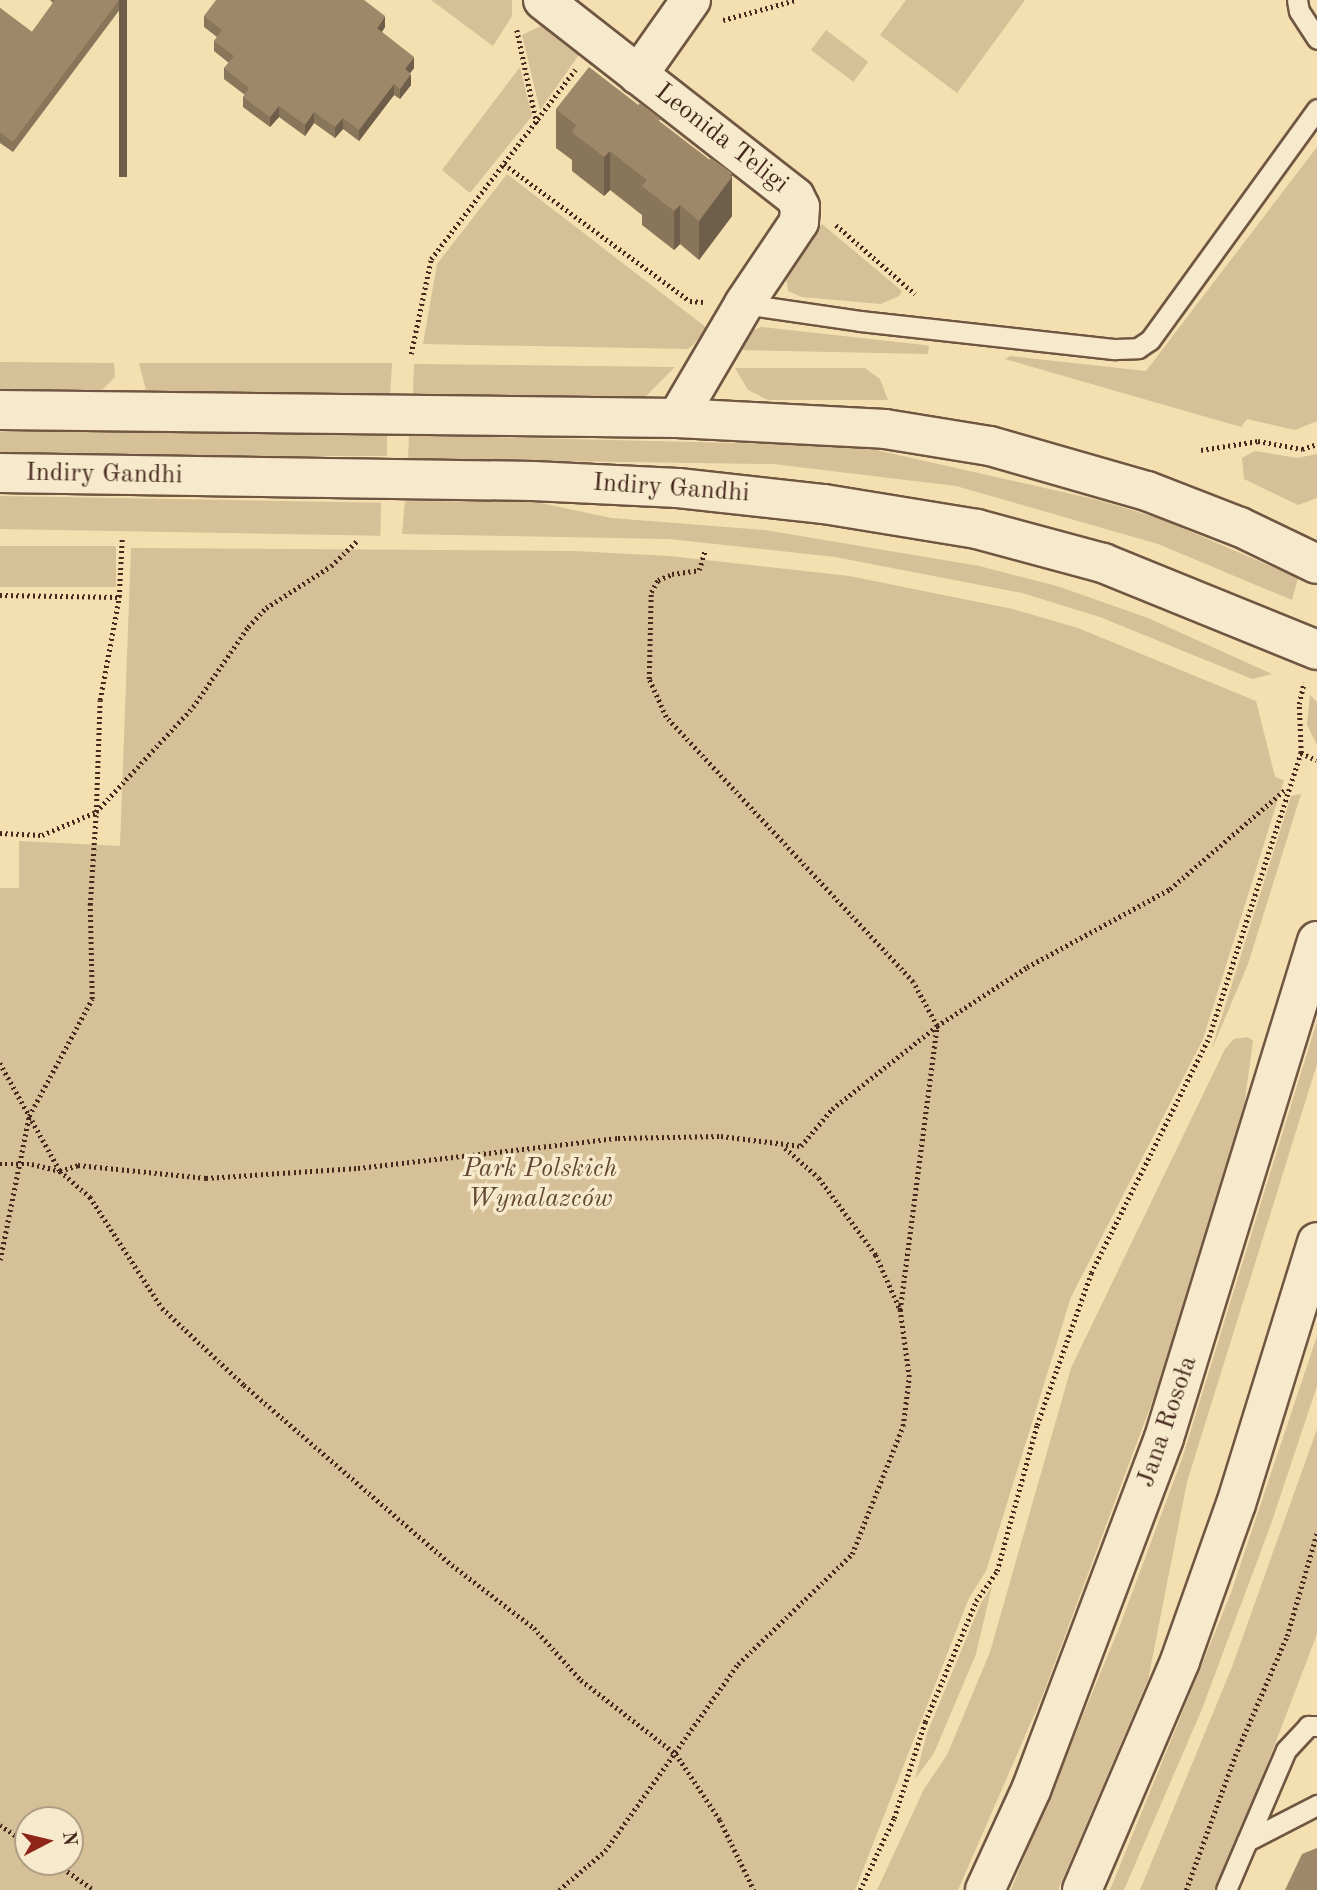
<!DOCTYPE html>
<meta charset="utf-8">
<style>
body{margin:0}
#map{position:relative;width:1317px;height:1890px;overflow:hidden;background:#f3dfb0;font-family:"Old Standard TT",serif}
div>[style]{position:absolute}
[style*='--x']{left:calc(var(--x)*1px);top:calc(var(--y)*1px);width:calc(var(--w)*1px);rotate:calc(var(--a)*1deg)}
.green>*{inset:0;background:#d5c097;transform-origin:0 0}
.path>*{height:4.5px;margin-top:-2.25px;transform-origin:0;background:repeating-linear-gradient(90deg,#45291d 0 2px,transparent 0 5.5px)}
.roads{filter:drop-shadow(2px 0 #705642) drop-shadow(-2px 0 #705642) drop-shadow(0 2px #705642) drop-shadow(0 -2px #705642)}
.service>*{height:19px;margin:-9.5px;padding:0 9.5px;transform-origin:9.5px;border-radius:9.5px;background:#f7eacc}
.minor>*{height:38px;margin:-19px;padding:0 19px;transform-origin:19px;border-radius:19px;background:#f7eacc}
.tertiary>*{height:38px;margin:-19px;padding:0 19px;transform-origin:19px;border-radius:19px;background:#f7eacc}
.secondary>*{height:38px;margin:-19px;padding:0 19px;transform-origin:19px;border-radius:19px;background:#f7eacc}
.wall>*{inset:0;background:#89755a}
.shaded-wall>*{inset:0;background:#6f5f4a;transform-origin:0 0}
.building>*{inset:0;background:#9f8869;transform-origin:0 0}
span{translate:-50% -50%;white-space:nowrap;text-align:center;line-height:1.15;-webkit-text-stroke:7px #f7eacc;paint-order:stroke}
.street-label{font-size:26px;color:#45291d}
.park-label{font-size:26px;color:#624735;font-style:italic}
.north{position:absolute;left:14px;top:1806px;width:70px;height:70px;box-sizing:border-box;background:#f7eacc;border:2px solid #b09d86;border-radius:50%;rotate:83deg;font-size:19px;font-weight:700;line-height:28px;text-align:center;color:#45291d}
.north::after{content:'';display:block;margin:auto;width:24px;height:32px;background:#8f2418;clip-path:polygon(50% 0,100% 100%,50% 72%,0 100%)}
</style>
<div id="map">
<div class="green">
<i style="clip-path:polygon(431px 0,512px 0,512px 16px,493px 46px)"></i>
<i style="clip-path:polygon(906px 0,1025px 0,957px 93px,880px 35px)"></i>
<i style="clip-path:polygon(545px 24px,583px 49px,540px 110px,522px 35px)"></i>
<i style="left:826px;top:30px;width:53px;height:25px;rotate:37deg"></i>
<i style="clip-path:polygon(520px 67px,532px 116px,470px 193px,442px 170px)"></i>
<i style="clip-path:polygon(1317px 147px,1317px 421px,1295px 430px,1247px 419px,1241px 427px,1005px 359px,1010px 356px,1146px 371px)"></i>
<i style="clip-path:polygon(507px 174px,707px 328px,693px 345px,688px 349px,423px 344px,437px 264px)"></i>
<i style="clip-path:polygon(822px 224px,902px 291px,899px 296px,881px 304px,802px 297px,788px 291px,785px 269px)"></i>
<i style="clip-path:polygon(761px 327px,924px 345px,929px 346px,928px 354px,736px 350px,748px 332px)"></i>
<i style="clip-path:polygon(0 362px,114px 363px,115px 377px,101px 391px,0 391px)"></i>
<i style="clip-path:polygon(139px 363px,392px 363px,390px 394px,157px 393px,146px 390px)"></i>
<i style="clip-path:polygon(414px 364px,675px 367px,645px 397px,630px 399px,413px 395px)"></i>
<i style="clip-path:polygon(735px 368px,865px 368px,880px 379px,888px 400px,768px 400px,748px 390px)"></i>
<i style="left:0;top:432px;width:387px;height:24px"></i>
<i style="clip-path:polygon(409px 435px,858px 446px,1098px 500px,1161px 519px,1298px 578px,1292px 600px,1158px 544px,956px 486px,773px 464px,408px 459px)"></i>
<i style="clip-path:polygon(1255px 451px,1297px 458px,1317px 454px,1317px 498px,1298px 505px,1244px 479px,1242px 458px)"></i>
<i style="left:0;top:496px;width:381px;height:33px;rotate:1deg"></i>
<i style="clip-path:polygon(405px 501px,536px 502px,611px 518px,765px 530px,979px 566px,1057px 586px,1148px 618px,1272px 674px,1252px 679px,1100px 617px,1022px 593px,835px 557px,669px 539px,402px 534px)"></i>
<i style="left:0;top:546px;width:116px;height:41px"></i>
<i style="clip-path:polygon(evenodd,131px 548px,574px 551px,669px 556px,849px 576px,1013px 609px,1078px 628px,1256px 701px,1275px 777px,1284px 780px,1203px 1039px,1071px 1297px,986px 1571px,969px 1598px,855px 1890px,0 1890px,0 888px,19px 888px,19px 841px,120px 846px,131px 548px,70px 1820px,70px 1862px,28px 1862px,28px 1820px,70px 1820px)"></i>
<i style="clip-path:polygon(1310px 695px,1317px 702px,1317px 745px,1307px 725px)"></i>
<i style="clip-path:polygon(1301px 794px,1248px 964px,1211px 1051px,1291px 796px)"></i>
<i style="clip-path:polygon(1317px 1021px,1317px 1064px,1187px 1482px,1148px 1680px,1058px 1890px,1011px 1890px,1119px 1628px,1182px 1459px)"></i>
<i style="clip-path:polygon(1248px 1037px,1253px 1041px,1244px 1107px,1158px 1386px,1042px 1697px,958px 1890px,877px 1890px,924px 1789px,947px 1755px,990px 1652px,1071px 1368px,1225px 1049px,1234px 1039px)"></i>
<i style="clip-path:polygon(1317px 1336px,1317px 1386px,1271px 1524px,1202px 1709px,1124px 1890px,1110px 1890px,1231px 1593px)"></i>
<i style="clip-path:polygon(1317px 1429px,1317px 1634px,1254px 1799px,1214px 1890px,1140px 1890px,1232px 1667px)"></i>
<i style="clip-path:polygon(992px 1586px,976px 1654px,934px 1753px,915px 1779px,927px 1733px,981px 1603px)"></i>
</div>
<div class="path">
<i style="--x:723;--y:20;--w:76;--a:-15.3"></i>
<i style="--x:517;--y:30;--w:96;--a:78"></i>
<i style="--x:504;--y:164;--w:231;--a:36.4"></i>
<i style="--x:690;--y:301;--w:13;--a:4"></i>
<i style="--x:836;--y:225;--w:105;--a:41.1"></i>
<i style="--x:411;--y:354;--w:97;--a:-78.1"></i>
<i style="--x:431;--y:259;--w:238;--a:-52.7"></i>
<i style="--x:1201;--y:450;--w:58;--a:-9"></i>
<i style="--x:1258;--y:441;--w:45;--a:10.3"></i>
<i style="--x:1302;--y:449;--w:16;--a:-18"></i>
<i style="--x:0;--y:595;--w:119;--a:1"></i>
<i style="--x:1301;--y:753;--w:17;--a:24"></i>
<i style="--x:0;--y:833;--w:42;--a:2.7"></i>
<i style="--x:42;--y:835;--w:59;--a:-23.1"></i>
<i style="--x:96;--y:812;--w:112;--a:-88"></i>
<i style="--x:100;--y:700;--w:105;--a:-79.5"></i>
<i style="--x:119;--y:597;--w:59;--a:-87.1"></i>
<i style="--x:0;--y:1063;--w:124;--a:60.9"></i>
<i style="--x:60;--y:1171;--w:40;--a:41"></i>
<i style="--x:90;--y:1197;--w:132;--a:57"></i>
<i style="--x:162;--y:1308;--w:112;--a:43.2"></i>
<i style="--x:244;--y:1385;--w:275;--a:40.9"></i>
<i style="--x:452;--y:1565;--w:103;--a:37.5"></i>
<i style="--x:534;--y:1628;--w:70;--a:47.9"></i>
<i style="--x:581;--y:1680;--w:120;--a:37.9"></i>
<i style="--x:676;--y:1754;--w:79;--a:56.3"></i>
<i style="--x:720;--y:1820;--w:78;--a:64.1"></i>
<i style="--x:785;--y:1148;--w:45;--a:41.4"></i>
<i style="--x:819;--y:1178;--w:96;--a:53.5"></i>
<i style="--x:876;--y:1255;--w:57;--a:66.1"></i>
<i style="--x:0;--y:1164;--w:32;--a:0"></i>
<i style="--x:32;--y:1164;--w:29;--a:14"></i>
<i style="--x:60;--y:1171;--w:19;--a:-18"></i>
<i style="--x:78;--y:1165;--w:129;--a:5.8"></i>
<i style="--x:206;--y:1178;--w:152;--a:-3.8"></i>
<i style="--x:358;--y:1168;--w:262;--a:-6.6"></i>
<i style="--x:618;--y:1138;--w:103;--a:-1.1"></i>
<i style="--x:721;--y:1136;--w:81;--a:7.1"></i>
<i style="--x:801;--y:1146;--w:48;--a:-50"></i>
<i style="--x:832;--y:1109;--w:134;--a:-38.3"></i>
<i style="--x:937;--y:1026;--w:108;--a:-33.2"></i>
<i style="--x:1027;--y:967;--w:163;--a:-28.6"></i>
<i style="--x:1170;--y:889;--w:153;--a:-40.8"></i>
<i style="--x:0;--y:1260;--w:147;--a:-78.6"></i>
<i style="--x:29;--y:1116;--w:133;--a:-61.7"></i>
<i style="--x:92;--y:999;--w:94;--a:-91.2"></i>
<i style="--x:90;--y:905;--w:93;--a:-86.3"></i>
<i style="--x:96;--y:812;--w:143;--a:-47.3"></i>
<i style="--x:193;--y:707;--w:97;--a:-55.5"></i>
<i style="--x:248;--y:627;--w:26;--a:-47"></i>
<i style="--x:266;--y:608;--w:77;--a:-32.9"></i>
<i style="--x:331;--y:566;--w:36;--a:-44"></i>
<i style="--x:0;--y:1825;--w:34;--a:34"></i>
<i style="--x:54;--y:1862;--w:49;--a:35"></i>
<i style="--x:559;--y:1890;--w:60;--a:-40.3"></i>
<i style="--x:605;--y:1851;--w:229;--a:-54.6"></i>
<i style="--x:738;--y:1664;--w:158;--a:-44"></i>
<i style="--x:852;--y:1554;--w:138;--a:-68.3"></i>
<i style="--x:903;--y:1426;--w:49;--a:-83"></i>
<i style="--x:909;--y:1377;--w:68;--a:-97.7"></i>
<i style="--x:900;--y:1310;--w:286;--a:-82.6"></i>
<i style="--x:937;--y:1026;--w:50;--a:-118.6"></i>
<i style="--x:913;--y:982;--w:362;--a:-133"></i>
<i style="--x:666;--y:717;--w:42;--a:-114.1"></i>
<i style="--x:649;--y:679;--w:87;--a:-88.7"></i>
<i style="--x:651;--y:592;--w:14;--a:-60"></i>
<i style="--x:658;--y:580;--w:15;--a:-23"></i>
<i style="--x:672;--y:574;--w:27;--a:-8"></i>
<i style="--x:699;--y:570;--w:21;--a:-73"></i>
<i style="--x:860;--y:1890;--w:80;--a:-64.7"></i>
<i style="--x:894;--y:1818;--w:101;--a:-72.1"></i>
<i style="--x:925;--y:1722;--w:131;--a:-67.1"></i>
<i style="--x:976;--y:1601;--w:37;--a:-55"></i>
<i style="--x:997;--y:1571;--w:151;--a:-74.7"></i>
<i style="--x:1037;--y:1425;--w:161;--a:-70.4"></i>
<i style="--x:1091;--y:1273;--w:264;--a:-63.4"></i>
<i style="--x:1209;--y:1037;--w:299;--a:-72.1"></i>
<i style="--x:1301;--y:753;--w:49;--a:-92.3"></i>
<i style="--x:1299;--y:704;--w:22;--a:-77"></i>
<i style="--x:1186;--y:1890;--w:143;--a:-69.9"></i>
<i style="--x:1235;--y:1756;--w:131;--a:-66.6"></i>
<i style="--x:1287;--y:1636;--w:107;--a:-73.8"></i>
</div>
<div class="roads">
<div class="service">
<i style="--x:1297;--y:0;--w:11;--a:80"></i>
<i style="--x:1299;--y:11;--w:33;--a:57"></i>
<i style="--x:744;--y:304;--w:117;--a:8.3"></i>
<i style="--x:860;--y:321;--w:257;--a:6.3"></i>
<i style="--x:1115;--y:349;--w:23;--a:-2"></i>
<i style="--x:1138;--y:348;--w:14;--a:-34"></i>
<i style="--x:1150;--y:340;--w:285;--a:-54.1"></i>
<i style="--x:1247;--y:1841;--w:79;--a:-27.2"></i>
<i style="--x:1226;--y:1890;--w:152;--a:-66.8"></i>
<i style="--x:1286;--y:1750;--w:33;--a:-47"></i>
<i style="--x:1308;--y:1726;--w:9;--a:0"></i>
</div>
<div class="minor">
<i style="--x:543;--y:0;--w:320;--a:38"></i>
<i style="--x:795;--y:197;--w:11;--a:63"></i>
<i style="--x:800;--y:207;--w:15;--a:94"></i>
<i style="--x:799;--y:222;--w:99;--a:123.9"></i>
<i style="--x:744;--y:304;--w:132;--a:120.4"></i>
<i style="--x:638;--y:75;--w:92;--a:-54.8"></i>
</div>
<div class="tertiary">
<i style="--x:0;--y:410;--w:677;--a:0.68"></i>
<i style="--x:677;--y:418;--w:208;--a:3"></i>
<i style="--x:885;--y:429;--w:106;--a:9.2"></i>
<i style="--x:990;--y:446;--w:163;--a:16"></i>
<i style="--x:1147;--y:491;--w:100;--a:21.2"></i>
<i style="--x:1240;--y:527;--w:85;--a:25.7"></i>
<i style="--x:0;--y:473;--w:533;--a:0.86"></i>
<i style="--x:533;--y:481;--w:145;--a:2.8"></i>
<i style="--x:678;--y:488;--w:147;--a:6.3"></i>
<i style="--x:824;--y:504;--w:155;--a:9.3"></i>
<i style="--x:977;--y:529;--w:131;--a:15.1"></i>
<i style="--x:1103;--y:563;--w:231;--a:22.1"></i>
</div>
<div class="secondary">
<i style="--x:985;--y:1890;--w:110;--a:-65.3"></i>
<i style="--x:1031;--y:1790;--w:376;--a:-69.3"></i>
<i style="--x:1164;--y:1438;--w:520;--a:-72.89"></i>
<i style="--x:1082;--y:1890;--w:249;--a:-66.8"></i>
<i style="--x:1180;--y:1661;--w:167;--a:-70.4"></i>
<i style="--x:1236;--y:1504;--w:274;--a:-72.8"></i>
</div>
</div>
<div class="wall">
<i style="clip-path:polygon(50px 0,127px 0,13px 152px,0 143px,0 8px,32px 32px,53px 3px)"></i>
<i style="clip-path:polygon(204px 16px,385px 27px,382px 32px,414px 68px,410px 73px,411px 85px,400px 99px,394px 95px,359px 141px,343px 129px,335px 138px,314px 123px,305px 136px,279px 117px,270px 127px,243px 107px,243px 97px,245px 95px,224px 79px,224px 68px,229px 63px,214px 51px,214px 41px,217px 37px,204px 27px)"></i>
<i style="clip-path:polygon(556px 109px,661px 123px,709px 160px,732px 173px,732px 216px,699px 260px,680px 244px,674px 250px,642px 225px,642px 215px,610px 190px,604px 196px,572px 171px,572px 160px,556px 148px)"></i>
</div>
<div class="shaded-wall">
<i style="left:119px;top:0;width:8px;height:177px"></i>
<i style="clip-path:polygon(385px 16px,385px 27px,377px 39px,377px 28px)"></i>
<i style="clip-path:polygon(414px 57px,414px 68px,405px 80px,405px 69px)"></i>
<i style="clip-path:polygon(411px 74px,411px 85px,400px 99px,400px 89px)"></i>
<i style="clip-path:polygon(394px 84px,394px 95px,359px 141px,359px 130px)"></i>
<i style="clip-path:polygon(279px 106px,279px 117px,270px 127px,270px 117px)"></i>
<i style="clip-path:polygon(314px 112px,314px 123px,305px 136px,305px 125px)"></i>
<i style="clip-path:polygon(343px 118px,343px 129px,335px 138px,335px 127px)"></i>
<i style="clip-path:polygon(610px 151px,610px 190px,604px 196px,604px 157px)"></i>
<i style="clip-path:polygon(732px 173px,732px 216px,699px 260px,699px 221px)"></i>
<i style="clip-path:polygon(680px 205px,680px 244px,674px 250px,674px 211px)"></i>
</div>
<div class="building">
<i style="clip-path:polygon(55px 0,119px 0,13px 142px,0 132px,0 8px,32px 32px)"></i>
<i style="clip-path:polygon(216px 0,364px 0,385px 16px,377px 28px,414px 57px,405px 69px,411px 74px,400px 89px,394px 84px,359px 130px,343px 118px,335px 127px,314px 112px,305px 125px,279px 106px,270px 117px,243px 97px,249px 88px,224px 68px,234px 56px,214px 41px,222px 30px,204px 16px)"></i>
<i style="clip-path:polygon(589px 67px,732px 177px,699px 221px,680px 205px,674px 211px,642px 186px,647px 180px,610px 151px,604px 157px,572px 132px,576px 125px,556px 109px)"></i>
<i style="left:640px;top:103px;width:26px;height:3px;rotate:37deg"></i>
<i style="clip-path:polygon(711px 158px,732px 173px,730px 176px,709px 160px)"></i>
<i style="clip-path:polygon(1317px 1848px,1317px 1890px,1285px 1890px,1302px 1854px)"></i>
</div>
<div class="street-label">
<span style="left:721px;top:139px;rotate:38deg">Leonida Teligi</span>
<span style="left:104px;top:475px;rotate:1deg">Indiry Gandhi</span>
<span style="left:671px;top:489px;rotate:4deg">Indiry Gandhi</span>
<span style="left:1168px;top:1422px;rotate:-71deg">Jana Rosoła</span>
</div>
<div class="park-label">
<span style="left:540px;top:1185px">Park Polskich<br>Wynalazców</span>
</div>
<div class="north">N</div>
</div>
